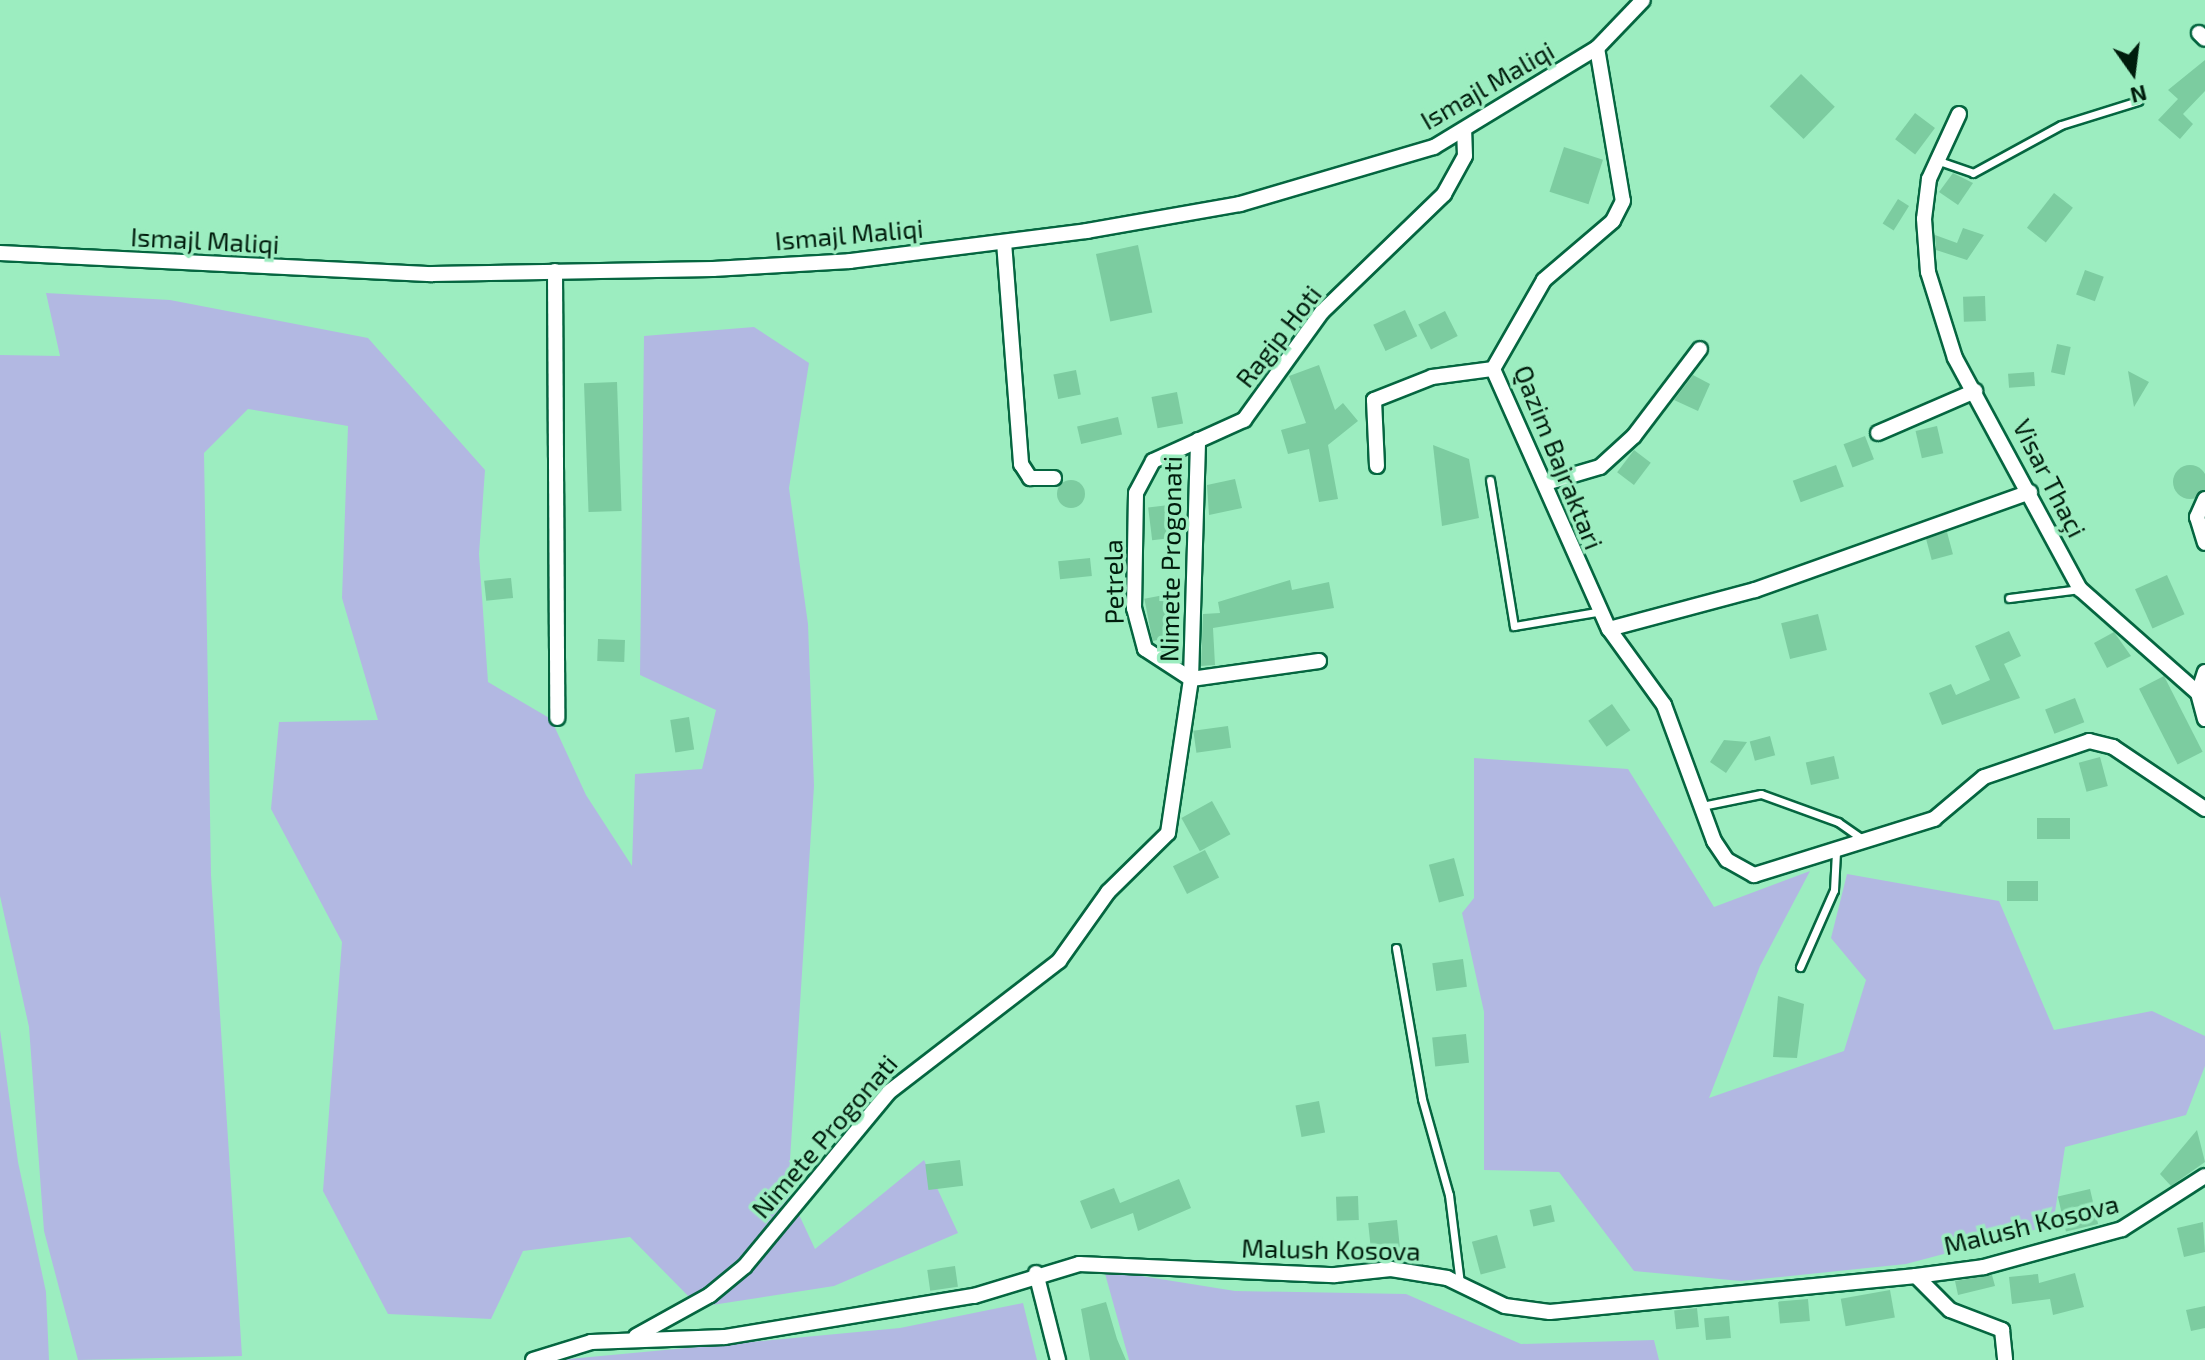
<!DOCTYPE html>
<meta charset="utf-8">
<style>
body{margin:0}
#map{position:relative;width:2205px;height:1360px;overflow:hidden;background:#9cedc0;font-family:"Exo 2",sans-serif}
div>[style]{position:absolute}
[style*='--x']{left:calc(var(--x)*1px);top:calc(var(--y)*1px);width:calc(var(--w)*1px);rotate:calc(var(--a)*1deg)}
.green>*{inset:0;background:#b2b8e2}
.building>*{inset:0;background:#7ccca0;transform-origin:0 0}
.round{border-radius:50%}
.roads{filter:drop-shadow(2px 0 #056640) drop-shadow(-2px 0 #056640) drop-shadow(0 2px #056640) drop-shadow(0 -2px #056640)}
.service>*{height:7px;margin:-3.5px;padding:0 3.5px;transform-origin:3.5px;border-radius:3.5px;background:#fff}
.minor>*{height:14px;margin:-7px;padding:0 7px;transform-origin:7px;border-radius:7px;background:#fff}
span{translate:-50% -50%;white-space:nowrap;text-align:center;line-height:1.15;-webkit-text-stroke:7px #9cedc0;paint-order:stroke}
.street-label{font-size:26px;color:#001c0c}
.north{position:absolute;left:2093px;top:32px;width:80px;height:80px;-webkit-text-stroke:6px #9cedc0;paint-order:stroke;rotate:166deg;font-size:22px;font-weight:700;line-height:32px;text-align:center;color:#001c0c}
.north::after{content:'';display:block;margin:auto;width:28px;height:36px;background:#001c0c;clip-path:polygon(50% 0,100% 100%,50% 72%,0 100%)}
</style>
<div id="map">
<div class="green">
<i style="clip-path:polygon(46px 293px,170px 300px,368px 338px,485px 470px,479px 554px,488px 682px,551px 719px,586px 795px,632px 866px,635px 774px,702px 769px,716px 710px,640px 675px,644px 336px,754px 327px,809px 363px,789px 488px,808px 624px,814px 786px,788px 1191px,815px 1249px,924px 1160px,958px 1233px,834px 1286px,699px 1307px,630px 1237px,523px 1251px,491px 1319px,388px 1314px,323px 1191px,342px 942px,271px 809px,279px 722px,378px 720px,342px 598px,348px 426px,248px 409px,204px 453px,211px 875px,242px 1356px,78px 1360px,44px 1231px,29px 1027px,0 896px,0 355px,60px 356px)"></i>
<i style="clip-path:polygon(1474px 758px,1628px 769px,1714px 907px,1810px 871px,1760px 966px,1709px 1098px,1844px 1051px,1866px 980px,1831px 938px,1847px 874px,1999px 901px,2054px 1030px,2152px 1011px,2205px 1036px,2205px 1066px,2186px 1115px,2065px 1147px,2053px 1225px,1906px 1264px,1741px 1281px,1634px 1271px,1559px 1172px,1484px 1170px,1484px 1012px,1462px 913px,1474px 898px)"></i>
<i style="clip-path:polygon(0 1030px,18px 1162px,46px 1292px,49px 1360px,0 1360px)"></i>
<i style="clip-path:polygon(1104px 1270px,1235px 1291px,1406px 1294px,1521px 1344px,1654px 1340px,1659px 1360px,1129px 1360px)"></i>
<i style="clip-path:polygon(1023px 1303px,1037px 1360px,558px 1360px,900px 1328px)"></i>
</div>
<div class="building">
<i style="clip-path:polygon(2205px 60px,2205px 91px,2183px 114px,2193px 124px,2180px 139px,2158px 120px,2178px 99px,2168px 90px)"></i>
<i style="left:1801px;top:74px;width:47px;height:45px;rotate:44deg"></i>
<i style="left:1915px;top:113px;width:25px;height:33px;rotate:37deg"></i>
<i style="left:1564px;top:147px;width:41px;height:47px;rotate:18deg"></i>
<i style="clip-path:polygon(1953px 173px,1973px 183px,1958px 205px,1939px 192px)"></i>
<i style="left:2054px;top:193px;width:24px;height:44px;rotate:38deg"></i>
<i style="left:1898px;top:199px;width:13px;height:29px;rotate:32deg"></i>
<i style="clip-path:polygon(1963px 228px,1984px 235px,1967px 260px,1936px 250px,1935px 235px,1957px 243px)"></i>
<i style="left:1138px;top:245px;width:69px;height:43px;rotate:78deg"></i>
<i style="left:2085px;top:270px;width:20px;height:26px;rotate:20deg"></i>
<i style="left:1985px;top:296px;width:25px;height:22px;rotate:88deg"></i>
<i style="left:1405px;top:310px;width:29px;height:35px;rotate:65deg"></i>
<i style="left:1445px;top:311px;width:28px;height:30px;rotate:63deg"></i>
<i style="left:2057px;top:344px;width:14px;height:29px;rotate:12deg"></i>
<i style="clip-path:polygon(1319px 365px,1335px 410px,1343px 403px,1358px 421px,1328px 445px,1338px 499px,1319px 502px,1309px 449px,1288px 454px,1281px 430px,1306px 423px,1289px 376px)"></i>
<i style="left:1076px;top:370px;width:25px;height:23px;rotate:79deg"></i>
<i style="clip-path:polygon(2128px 371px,2149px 382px,2134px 407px)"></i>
<i style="left:2034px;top:372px;width:14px;height:26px;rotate:86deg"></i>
<i style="clip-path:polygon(1693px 375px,1710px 384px,1698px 411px,1674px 400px)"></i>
<i style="left:617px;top:382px;width:129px;height:33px;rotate:88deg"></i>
<i style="left:1177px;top:392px;width:32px;height:26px;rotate:79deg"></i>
<i style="left:1118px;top:417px;width:18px;height:42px;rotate:77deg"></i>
<i style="left:1937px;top:426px;width:28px;height:22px;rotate:77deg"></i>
<i style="left:1865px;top:436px;width:25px;height:23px;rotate:69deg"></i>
<i style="clip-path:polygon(1433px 445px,1469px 459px,1479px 518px,1442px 526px)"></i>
<i style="left:1634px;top:450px;width:21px;height:28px;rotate:37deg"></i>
<i style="left:1836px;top:465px;width:23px;height:46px;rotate:70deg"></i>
<i class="round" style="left:2173px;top:465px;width:34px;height:34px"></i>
<i style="clip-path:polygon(1235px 479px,1242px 508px,1209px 515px,1207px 485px)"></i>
<i class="round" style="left:1057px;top:480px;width:28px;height:28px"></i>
<i style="left:1169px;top:505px;width:33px;height:21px;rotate:83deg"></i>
<i style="left:1947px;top:532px;width:23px;height:22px;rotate:75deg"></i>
<i style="left:1090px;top:558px;width:18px;height:32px;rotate:84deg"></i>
<i style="left:2167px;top:575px;width:43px;height:35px;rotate:66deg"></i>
<i style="left:511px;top:578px;width:20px;height:27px;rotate:84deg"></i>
<i style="clip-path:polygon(1290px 580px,1292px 590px,1329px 582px,1334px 608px,1213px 628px,1215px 665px,1201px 666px,1203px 614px,1220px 613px,1218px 602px)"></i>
<i style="left:1164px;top:595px;width:43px;height:20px;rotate:79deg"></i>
<i style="left:1818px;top:614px;width:37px;height:38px;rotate:76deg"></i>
<i style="clip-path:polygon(2009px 631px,2021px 656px,2004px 664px,2020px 698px,1942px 725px,1929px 693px,1951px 684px,1956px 695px,1990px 680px,1975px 646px)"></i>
<i style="clip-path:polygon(2114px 632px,2131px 656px,2107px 668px,2094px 643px)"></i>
<i style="left:598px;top:639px;width:27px;height:22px;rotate:2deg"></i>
<i style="left:2164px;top:676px;width:85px;height:28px;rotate:63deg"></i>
<i style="left:2075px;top:698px;width:26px;height:32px;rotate:69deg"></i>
<i style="left:1612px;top:704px;width:32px;height:29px;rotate:55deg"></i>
<i style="left:689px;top:717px;width:33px;height:19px;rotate:81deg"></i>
<i style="left:1228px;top:726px;width:22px;height:35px;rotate:82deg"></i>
<i style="left:1770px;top:736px;width:20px;height:21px;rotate:75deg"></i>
<i style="clip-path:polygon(1724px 740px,1747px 742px,1726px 773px,1710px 762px)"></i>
<i style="left:1834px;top:756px;width:23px;height:29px;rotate:77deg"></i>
<i style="left:2100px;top:757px;width:30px;height:22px;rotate:75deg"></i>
<i style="left:1212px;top:801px;width:38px;height:35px;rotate:61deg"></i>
<i style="left:2037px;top:818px;width:33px;height:21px"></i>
<i style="left:1205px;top:850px;width:31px;height:36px;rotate:63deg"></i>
<i style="left:1454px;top:858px;width:39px;height:26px;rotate:75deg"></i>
<i style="left:2007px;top:881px;width:31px;height:20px"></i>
<i style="left:1463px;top:959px;width:28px;height:31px;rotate:82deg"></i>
<i style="clip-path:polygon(1778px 996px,1804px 1004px,1797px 1058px,1773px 1057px)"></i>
<i style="left:1466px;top:1034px;width:29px;height:34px;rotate:84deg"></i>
<i style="left:1319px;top:1101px;width:32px;height:24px;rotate:79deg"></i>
<i style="clip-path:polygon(2197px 1130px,2205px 1162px,2171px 1186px,2160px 1174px)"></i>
<i style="left:960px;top:1160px;width:26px;height:35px;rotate:83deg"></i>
<i style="clip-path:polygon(1179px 1179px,1191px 1208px,1138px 1231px,1133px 1213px,1091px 1229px,1080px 1201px,1114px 1188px,1120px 1203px)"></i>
<i style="left:2090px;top:1189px;width:36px;height:33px;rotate:77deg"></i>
<i style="left:1358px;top:1196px;width:24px;height:22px;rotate:88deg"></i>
<i style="left:1551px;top:1205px;width:17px;height:22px;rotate:77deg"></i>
<i style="left:1397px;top:1220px;width:28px;height:29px;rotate:84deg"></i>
<i style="clip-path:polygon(2203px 1222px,2205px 1252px,2184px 1257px,2177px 1228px)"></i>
<i style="left:1497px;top:1235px;width:34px;height:26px;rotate:75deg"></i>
<i style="left:955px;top:1266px;width:21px;height:28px;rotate:82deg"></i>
<i style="clip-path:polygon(2075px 1273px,2084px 1307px,2053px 1315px,2050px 1299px,2012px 1304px,2009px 1277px,2038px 1274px,2039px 1283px)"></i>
<i style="clip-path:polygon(1992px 1275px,1995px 1286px,1958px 1295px,1955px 1281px)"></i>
<i style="left:1890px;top:1290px;width:28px;height:50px;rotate:80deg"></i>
<i style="left:1808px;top:1299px;width:22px;height:30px;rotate:85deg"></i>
<i style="clip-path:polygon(1106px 1302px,1117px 1339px,1126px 1360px,1090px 1360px,1081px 1309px)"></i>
<i style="clip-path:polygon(2205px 1306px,2205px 1328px,2191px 1331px,2186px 1310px)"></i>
<i style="left:1697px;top:1308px;width:19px;height:23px;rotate:84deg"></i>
<i style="left:1729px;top:1316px;width:22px;height:25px;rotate:85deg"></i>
</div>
<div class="roads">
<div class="service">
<i style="--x:1939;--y:161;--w:36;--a:19"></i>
<i style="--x:1973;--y:173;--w:100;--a:-28.6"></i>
<i style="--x:2061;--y:125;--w:81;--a:-17.3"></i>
<i style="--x:1490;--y:480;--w:148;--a:80.7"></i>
<i style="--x:1514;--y:626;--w:83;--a:-9.7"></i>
<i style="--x:2009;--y:598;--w:72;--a:-7.2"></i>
<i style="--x:1702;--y:806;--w:60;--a:-11.5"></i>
<i style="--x:1761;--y:794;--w:82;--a:20"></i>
<i style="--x:1838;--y:822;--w:33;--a:35"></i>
<i style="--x:1396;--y:948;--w:153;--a:80.2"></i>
<i style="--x:1422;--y:1099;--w:100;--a:74.3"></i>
<i style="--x:1449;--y:1195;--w:89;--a:82.9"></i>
<i style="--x:1800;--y:967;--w:84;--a:-66.2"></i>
<i style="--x:1834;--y:890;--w:37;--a:-87"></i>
</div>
<div class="minor">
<i style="--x:2199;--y:33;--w:8;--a:45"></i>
<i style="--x:1597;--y:48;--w:155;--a:80.4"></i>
<i style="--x:1623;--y:201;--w:22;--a:117"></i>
<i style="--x:1613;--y:221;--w:91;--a:139.5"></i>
<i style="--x:1544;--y:280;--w:103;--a:119.8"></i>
<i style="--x:1493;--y:369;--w:285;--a:66"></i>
<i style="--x:1609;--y:629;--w:151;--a:-15"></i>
<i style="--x:1755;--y:590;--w:292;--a:-19.6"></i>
<i style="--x:1959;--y:114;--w:72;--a:114.8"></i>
<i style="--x:1929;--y:179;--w:40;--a:97.1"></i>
<i style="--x:1924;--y:219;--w:53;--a:85.7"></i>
<i style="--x:1928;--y:272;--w:90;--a:72.6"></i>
<i style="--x:1955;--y:358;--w:263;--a:61.6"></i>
<i style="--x:2080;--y:589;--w:157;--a:41.4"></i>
<i style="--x:1004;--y:242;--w:223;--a:85.6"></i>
<i style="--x:1021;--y:464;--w:17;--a:57"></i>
<i style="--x:1030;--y:478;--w:24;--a:0"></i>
<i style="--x:0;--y:253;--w:433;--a:2.8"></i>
<i style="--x:432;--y:274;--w:281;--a:-1"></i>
<i style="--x:713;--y:269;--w:137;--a:-3.3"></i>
<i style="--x:850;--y:261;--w:239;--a:-7.2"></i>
<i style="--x:1087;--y:231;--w:155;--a:-10"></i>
<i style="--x:1240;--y:204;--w:202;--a:-16.4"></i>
<i style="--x:1434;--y:147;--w:191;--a:-31.3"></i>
<i style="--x:1597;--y:48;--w:66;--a:-46.2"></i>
<i style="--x:555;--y:271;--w:447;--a:89.7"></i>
<i style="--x:1878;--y:433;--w:106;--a:-23.4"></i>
<i style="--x:1377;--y:466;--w:66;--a:-92.6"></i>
<i style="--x:1374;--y:400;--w:62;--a:-21.6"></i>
<i style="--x:1432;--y:377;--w:62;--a:-7.5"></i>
<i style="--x:1549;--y:482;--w:53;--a:-16.4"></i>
<i style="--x:1600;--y:467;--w:46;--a:-42.4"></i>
<i style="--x:1634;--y:436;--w:109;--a:-52.8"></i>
<i style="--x:2205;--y:499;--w:20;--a:114"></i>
<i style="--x:2197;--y:517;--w:27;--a:73"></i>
<i style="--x:1609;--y:629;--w:94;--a:54.1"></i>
<i style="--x:1664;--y:705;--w:145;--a:69.8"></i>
<i style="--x:1714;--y:841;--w:23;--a:56"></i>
<i style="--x:1727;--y:860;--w:31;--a:29"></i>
<i style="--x:1754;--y:875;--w:189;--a:-17.3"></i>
<i style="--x:1934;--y:819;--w:65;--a:-40"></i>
<i style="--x:1984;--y:777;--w:111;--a:-18.9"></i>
<i style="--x:2089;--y:741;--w:25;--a:14"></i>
<i style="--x:2113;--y:747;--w:111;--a:34"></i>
<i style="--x:1319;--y:661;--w:129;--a:172"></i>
<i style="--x:1191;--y:679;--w:55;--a:-146.9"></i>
<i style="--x:1145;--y:649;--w:42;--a:-105"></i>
<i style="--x:1134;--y:608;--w:115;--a:-89"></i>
<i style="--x:1136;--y:493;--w:36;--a:-62"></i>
<i style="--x:1153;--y:461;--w:100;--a:-24.3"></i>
<i style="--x:1244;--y:420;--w:133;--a:-54.2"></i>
<i style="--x:1322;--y:312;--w:170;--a:-44"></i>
<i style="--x:1444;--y:194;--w:43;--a:-61.1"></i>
<i style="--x:1465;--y:156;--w:26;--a:-92"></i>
<i style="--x:2205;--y:672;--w:22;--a:108"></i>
<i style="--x:2198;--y:693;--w:27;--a:75"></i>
<i style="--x:1036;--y:1273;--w:90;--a:75.8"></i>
<i style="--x:1916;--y:1276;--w:48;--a:45"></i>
<i style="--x:1950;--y:1310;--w:56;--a:21"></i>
<i style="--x:2002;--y:1330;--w:30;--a:84"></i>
<i style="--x:636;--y:1336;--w:85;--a:-29"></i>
<i style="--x:710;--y:1295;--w:45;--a:-39.6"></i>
<i style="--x:745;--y:1266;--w:226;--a:-50.4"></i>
<i style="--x:889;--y:1092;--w:215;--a:-37.6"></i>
<i style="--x:1059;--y:961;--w:85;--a:-54.6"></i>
<i style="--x:1108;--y:892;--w:84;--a:-44.5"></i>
<i style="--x:1168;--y:833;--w:156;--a:-81.5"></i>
<i style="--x:1191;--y:679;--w:239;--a:-88.3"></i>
<i style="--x:533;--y:1360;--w:61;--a:-17.2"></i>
<i style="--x:591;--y:1342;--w:134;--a:-2.1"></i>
<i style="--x:725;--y:1337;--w:252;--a:-9.4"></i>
<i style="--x:974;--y:1296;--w:110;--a:-16.9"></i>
<i style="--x:1079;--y:1264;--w:256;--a:2.5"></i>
<i style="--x:1335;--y:1275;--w:56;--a:-6.1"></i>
<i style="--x:1391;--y:1269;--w:57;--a:9.1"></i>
<i style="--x:1447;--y:1278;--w:64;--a:25.8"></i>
<i style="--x:1505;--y:1306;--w:45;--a:7.6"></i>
<i style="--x:1550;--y:1312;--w:368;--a:-5.6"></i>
<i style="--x:1916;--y:1276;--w:69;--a:-7.5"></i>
<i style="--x:1984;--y:1267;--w:143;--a:-15.4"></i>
<i style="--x:2122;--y:1229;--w:98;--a:-32.6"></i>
</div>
</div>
<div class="street-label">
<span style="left:1487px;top:85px;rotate:-30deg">Ismajl Maliqi</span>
<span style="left:849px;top:234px;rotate:-5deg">Ismajl Maliqi</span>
<span style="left:205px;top:240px;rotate:3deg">Ismajl Maliqi</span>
<span style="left:1278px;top:336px;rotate:-52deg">Ragip Hoti</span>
<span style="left:1559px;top:457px;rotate:68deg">Qazim Bajraktari</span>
<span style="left:2050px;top:478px;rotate:63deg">Visar Thaçi</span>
<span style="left:1170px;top:559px;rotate:-89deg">Nimete Progonati</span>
<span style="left:1113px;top:582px;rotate:-91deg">Petrela</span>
<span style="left:824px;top:1136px;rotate:-49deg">Nimete Progonati</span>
<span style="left:2031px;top:1224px;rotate:-14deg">Malush Kosova</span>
<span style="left:1331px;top:1249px;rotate:1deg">Malush Kosova</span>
</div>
<div class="north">N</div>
</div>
